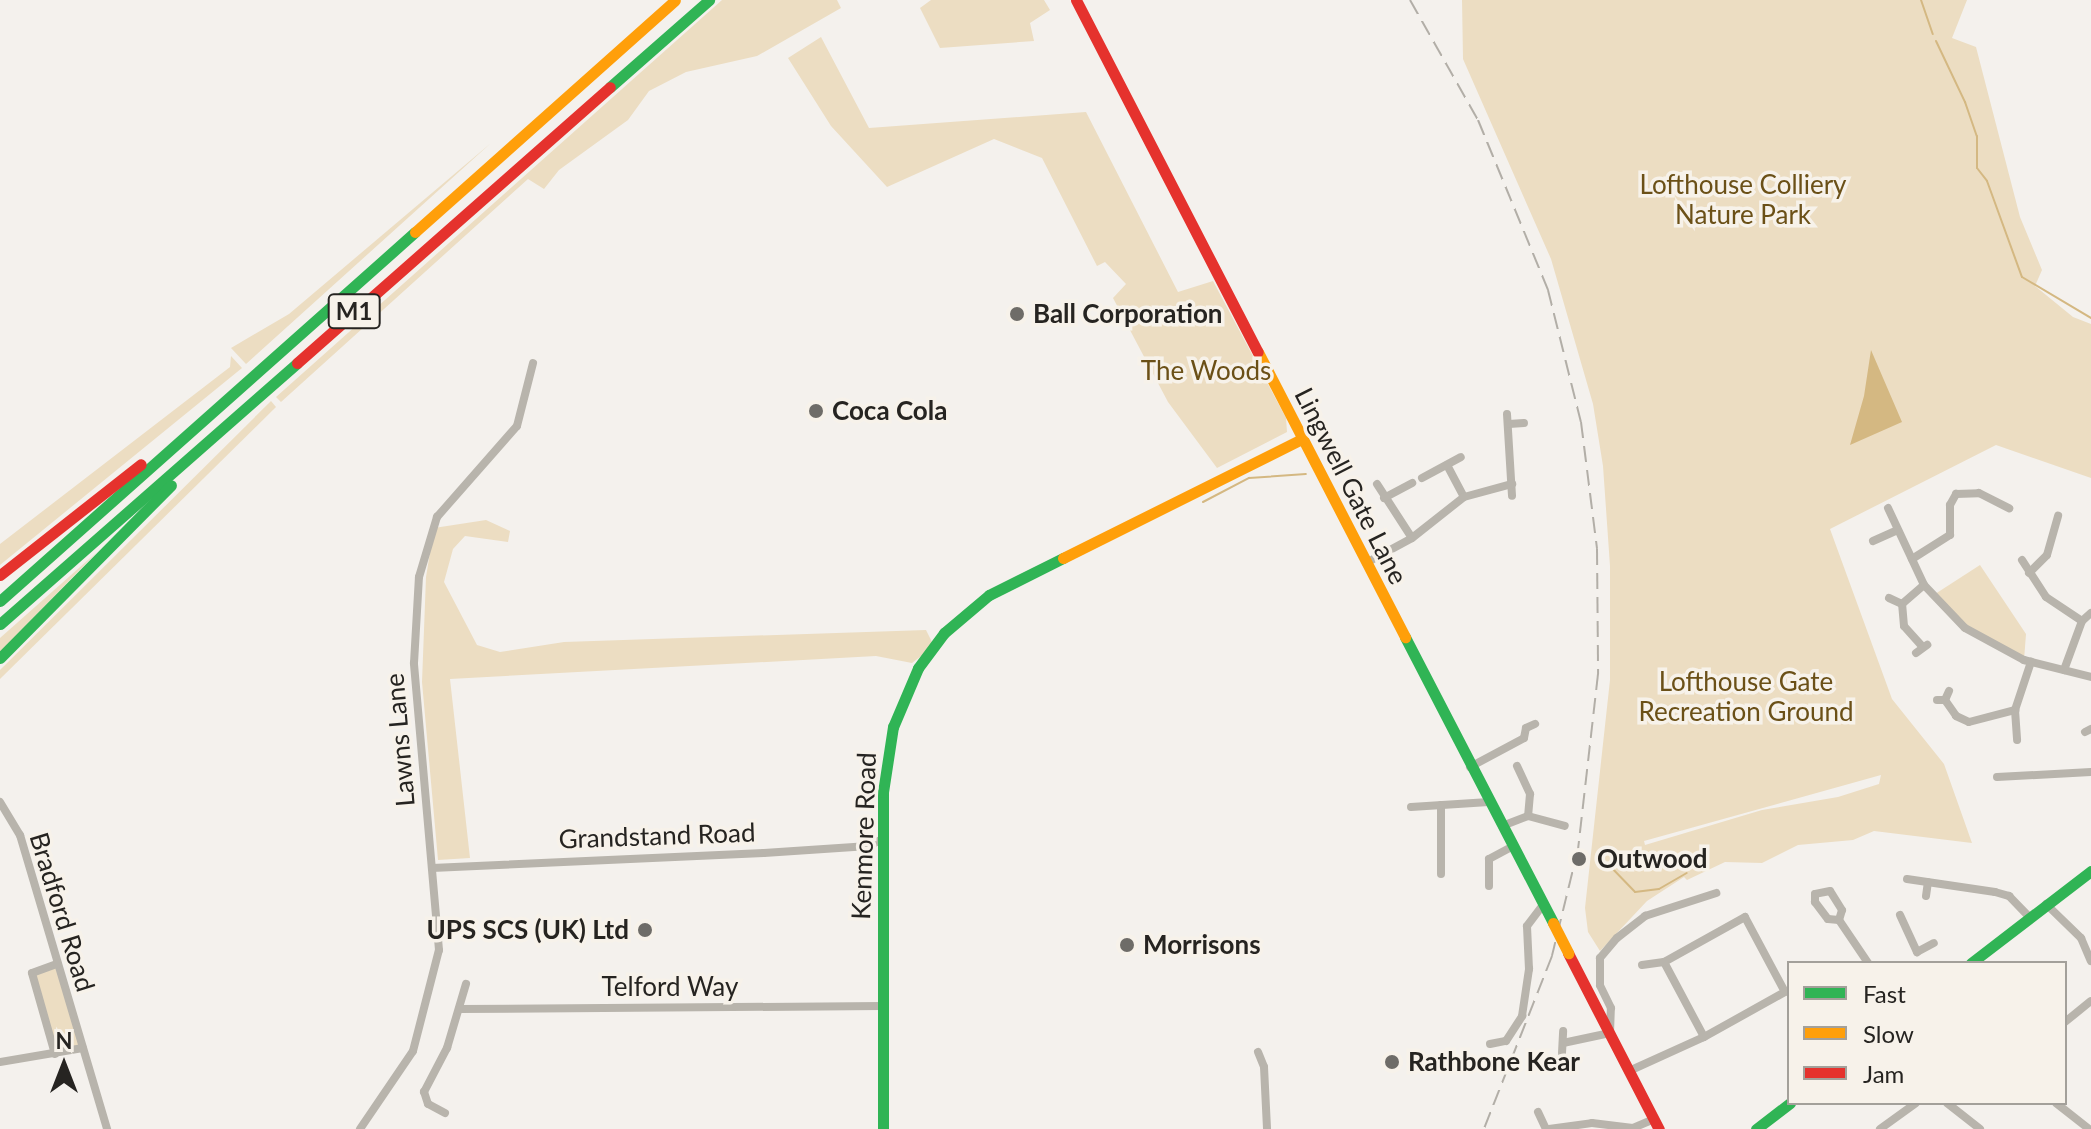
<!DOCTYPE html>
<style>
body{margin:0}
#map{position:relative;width:2091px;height:1129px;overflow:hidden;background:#f4f1ed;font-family:Lato,sans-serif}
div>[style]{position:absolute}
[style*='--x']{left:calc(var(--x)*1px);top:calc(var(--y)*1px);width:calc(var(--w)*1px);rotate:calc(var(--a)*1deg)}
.green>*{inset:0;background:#ecddc2;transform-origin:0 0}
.water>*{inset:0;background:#d4b882}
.stream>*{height:2px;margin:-1px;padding:0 1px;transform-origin:1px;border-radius:1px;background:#d4b882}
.street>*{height:8px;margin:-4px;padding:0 4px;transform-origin:4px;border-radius:4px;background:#b8b4ac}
.fast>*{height:11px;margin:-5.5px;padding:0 5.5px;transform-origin:5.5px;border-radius:5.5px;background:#30b455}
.slow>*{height:11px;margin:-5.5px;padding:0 5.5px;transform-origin:5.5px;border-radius:5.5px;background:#ff9f0a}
.jam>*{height:11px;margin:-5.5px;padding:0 5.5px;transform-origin:5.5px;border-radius:5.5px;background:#e5322d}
.rail>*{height:2px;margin-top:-1px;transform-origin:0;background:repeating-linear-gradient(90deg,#b2aea7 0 16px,transparent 0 24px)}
.slow-bridge>*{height:11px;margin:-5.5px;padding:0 5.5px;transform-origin:5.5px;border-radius:5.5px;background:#ff9f0a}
.dots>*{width:22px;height:22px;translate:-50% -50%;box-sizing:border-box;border:4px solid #f7f2ea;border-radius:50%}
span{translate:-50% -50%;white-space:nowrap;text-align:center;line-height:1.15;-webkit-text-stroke:7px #f7f2ea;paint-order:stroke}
.shield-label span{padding:2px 6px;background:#f7f2ea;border:2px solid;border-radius:6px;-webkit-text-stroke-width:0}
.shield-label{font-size:24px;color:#262421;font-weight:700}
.park-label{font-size:26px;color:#6b5017}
.poi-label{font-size:26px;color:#262421;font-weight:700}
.left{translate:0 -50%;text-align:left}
.right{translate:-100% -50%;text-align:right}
.street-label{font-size:26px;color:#262421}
.legend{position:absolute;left:1787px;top:961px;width:280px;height:144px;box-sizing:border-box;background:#f7f2ea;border:2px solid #a3a09a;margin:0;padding:10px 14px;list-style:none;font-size:24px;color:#262421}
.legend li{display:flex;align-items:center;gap:16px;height:40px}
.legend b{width:40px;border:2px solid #a3a09a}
.north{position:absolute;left:24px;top:1025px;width:80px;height:80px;-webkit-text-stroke:6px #f7f2ea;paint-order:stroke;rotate:0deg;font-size:22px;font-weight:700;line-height:32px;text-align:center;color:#262421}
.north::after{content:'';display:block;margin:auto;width:28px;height:36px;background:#262421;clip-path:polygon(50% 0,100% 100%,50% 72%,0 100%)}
</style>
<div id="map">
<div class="green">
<i style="clip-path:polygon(722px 0,837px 0,841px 8px,757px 56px,686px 72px,649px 91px,628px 120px,559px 170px,544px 189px,528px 179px,281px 402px,276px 397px)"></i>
<i style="clip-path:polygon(931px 0,1044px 0,1050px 10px,1030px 23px,1034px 41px,940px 48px,920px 8px)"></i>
<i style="clip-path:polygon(evenodd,1462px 0,1967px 0,1952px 38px,1976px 47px,2020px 217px,2042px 270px,2035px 286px,2073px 317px,2091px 324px,2091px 478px,1996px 445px,1830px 529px,1892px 699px,1944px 764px,1972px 843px,1874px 831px,1853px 840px,1798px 845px,1762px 863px,1725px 862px,1687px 880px,1684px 877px,1647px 901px,1600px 951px,1588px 932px,1585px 908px,1610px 680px,1610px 566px,1603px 466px,1593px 404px,1551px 259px,1463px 59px,1462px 0,1881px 775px,1879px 784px,1838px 797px,1762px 810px,1645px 845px,1644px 841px,1881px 775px)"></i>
<i style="clip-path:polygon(821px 37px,869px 128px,1086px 112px,1178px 292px,1213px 281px,1286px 418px,1287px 432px,1217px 468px,1168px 402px,1113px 298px,1126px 284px,1105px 262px,1097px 266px,1042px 158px,994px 139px,887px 187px,831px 126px,788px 58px)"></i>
<i style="clip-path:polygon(491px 143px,246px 364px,231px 348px,289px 314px)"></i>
<i style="clip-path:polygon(231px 356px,242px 368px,0 565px,0 544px,230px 367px)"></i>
<i style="clip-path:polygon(271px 401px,276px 407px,0 679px,0 670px)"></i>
<i style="clip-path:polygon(486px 520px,510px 531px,508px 542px,465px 536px,453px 549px,444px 582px,477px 645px,500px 652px,564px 642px,926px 630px,934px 646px,912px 663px,876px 656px,450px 679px,470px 858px,438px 860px,422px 682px,426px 577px,434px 528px)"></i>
<i style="clip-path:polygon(97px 552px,0 652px,0 638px)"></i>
<i style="clip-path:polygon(1980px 565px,2026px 634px,2024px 660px,1983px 640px,1932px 596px)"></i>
<i style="left:57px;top:964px;width:88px;height:27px;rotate:73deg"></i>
</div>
<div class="water">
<i style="clip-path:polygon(1871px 350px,1902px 422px,1850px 445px,1864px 396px)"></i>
</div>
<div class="stream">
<i style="--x:1921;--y:0;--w:36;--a:71"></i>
<i style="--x:1936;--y:41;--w:68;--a:64.6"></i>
<i style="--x:1965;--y:102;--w:36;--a:71"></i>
<i style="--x:1977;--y:136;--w:32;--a:90"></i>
<i style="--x:1977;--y:168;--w:16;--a:52"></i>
<i style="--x:1987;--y:181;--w:102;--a:70"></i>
<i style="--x:2022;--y:277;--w:80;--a:30.7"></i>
<i style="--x:1203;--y:502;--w:52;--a:-27.6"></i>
<i style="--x:1249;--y:478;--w:57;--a:-4"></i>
<i style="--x:1608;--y:864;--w:39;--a:46"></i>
<i style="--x:1635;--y:892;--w:24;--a:-7"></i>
<i style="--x:1659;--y:889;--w:32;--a:-30"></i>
</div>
<div class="street">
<i style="--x:1507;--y:414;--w:82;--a:86.5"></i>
<i style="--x:1509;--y:424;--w:15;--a:-4"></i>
<i style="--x:1447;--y:465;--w:36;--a:62"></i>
<i style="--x:1422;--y:478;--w:44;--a:-28.3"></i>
<i style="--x:1377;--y:484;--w:64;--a:57.1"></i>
<i style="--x:1384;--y:498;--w:32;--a:-28"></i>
<i style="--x:1888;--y:508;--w:85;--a:64.9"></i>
<i style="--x:1924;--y:585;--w:59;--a:46.4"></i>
<i style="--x:1965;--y:628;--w:67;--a:28.5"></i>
<i style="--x:2024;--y:660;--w:69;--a:14.2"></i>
<i style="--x:1873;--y:541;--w:27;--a:-24"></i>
<i style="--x:1912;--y:559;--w:45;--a:-32.3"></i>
<i style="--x:1950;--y:535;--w:30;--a:-90"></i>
<i style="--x:1950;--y:505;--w:13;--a:-61"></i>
<i style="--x:1956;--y:494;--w:23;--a:-2"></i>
<i style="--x:1979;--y:493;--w:34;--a:27"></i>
<i style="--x:2022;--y:560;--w:44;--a:57"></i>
<i style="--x:2046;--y:597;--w:43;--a:33.7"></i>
<i style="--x:1366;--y:563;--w:52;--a:-28.5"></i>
<i style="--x:1412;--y:538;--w:66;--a:-38.3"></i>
<i style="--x:1464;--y:497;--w:50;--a:-15.2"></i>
<i style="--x:2029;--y:573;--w:25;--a:-45"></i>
<i style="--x:2047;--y:555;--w:41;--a:-74.2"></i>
<i style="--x:1889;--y:598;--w:14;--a:25"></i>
<i style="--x:1921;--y:645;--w:25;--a:-132"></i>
<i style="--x:1904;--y:626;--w:22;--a:-95"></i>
<i style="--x:1902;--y:604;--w:29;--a:-41"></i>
<i style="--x:1916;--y:653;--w:14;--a:-36"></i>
<i style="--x:2064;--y:670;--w:52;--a:-69.8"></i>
<i style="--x:2082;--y:621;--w:12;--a:-42"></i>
<i style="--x:1937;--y:700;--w:8;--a:0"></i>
<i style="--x:1945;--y:700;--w:10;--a:-66"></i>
<i style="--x:1945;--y:700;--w:19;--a:55"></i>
<i style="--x:1956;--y:716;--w:14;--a:25"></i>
<i style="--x:1969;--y:722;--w:48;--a:-14.6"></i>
<i style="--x:2015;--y:710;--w:51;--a:-71.6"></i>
<i style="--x:2015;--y:710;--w:30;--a:86"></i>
<i style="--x:2085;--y:732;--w:7;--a:-27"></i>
<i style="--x:1517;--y:766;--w:31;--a:65"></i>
<i style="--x:1530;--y:794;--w:22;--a:95"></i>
<i style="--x:1470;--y:767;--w:61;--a:-28.2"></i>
<i style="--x:1524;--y:738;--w:10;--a:-79"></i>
<i style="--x:1526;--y:728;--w:10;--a:-24"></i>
<i style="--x:1997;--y:777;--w:94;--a:-3"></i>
<i style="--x:0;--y:802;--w:39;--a:59"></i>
<i style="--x:20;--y:835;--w:307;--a:73.5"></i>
<i style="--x:1441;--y:805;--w:69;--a:90"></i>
<i style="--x:1411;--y:807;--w:78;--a:-3.7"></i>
<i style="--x:1502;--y:826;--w:28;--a:-21"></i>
<i style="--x:1528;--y:816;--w:38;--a:15"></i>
<i style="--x:432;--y:868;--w:332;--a:-2.6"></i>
<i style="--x:764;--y:853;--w:105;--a:-3.8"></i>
<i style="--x:869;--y:846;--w:15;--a:-28"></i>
<i style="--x:1907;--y:879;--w:89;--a:8.4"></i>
<i style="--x:1995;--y:892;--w:15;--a:16"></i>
<i style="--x:2009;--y:896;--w:29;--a:46"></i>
<i style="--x:1489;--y:886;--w:27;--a:-90"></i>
<i style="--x:1489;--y:859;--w:27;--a:-28"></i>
<i style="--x:1926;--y:896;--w:14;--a:-82"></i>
<i style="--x:2046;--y:904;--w:49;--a:44.2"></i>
<i style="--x:2081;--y:938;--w:25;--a:67"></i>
<i style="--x:1900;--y:915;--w:41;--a:65.3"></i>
<i style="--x:1917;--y:952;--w:19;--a:-28"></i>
<i style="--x:1839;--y:920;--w:10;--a:-73"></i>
<i style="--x:1842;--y:910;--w:22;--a:-122"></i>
<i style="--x:1830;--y:891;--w:15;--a:169"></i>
<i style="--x:1815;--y:894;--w:8;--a:90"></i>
<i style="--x:1815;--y:902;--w:21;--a:53"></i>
<i style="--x:1828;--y:919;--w:11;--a:5"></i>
<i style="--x:1839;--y:920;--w:52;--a:56"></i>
<i style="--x:1642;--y:965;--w:22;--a:-8"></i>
<i style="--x:459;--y:1009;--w:423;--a:-0.4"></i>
<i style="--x:2065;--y:1022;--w:33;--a:-39"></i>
<i style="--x:1563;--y:1043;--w:48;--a:-12"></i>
<i style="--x:1610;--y:1033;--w:25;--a:-88"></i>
<i style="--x:1611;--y:1008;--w:25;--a:-116"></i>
<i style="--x:1600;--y:985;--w:27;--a:-90"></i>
<i style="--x:1600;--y:958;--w:26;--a:-50"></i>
<i style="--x:1617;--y:938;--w:36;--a:-38"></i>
<i style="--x:1645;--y:916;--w:75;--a:-17.9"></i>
<i style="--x:1490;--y:1044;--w:16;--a:-11"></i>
<i style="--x:1506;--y:1041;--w:30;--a:-57"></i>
<i style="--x:1522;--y:1016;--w:48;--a:-81.5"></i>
<i style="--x:1529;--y:969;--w:43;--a:-92.7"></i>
<i style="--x:1527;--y:926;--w:25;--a:-53"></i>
<i style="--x:1258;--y:1052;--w:16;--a:68"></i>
<i style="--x:1264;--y:1067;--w:62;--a:87.2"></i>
<i style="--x:1562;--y:1053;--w:22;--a:-87"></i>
<i style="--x:55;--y:1054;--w:84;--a:-105.9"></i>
<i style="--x:32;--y:973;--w:27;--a:-20"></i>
<i style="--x:0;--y:1062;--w:84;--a:-9.6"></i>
<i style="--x:1629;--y:1071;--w:82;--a:-24.4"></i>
<i style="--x:1704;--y:1037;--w:93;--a:-29.1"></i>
<i style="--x:1785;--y:992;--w:85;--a:-118.1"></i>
<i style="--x:1745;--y:917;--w:93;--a:150.9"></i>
<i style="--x:1664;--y:962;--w:85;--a:61.9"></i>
<i style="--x:1947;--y:1103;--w:42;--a:38.2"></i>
<i style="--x:2056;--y:1103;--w:42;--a:38.2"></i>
<i style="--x:1538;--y:1112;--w:19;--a:65"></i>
<i style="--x:445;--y:1113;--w:19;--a:-152"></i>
<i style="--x:428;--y:1104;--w:13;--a:-108"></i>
<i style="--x:424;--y:1092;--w:50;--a:-62.4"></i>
<i style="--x:447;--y:1048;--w:67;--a:-73.5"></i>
<i style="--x:360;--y:1129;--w:94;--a:-55.8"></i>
<i style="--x:413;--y:1051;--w:104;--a:-75.6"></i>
<i style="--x:439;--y:950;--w:288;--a:-95"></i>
<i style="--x:414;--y:663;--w:86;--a:-86.7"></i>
<i style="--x:419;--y:577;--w:63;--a:-73.3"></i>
<i style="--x:437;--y:517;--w:121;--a:-48.7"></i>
<i style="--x:517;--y:426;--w:65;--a:-75.7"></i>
<i style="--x:1549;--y:1129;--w:43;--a:-7.9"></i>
<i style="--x:1592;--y:1123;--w:41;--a:7"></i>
<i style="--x:1633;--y:1128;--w:23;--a:-23"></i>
<i style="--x:1880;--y:1129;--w:44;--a:-35.8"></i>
</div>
<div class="fast">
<i style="--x:610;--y:87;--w:132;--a:-41.3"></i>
<i style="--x:0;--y:601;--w:555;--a:-41.64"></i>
<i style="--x:0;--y:624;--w:395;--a:-41.3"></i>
<i style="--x:1405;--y:637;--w:322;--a:62.6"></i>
<i style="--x:0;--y:658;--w:243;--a:-45.3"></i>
<i style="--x:1971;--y:963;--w:151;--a:-37.5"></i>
<i style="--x:883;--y:1129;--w:337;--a:-90"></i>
<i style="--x:883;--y:792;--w:66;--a:-81.3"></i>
<i style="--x:893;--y:727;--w:64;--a:-67"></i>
<i style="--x:918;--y:668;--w:44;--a:-53.4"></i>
<i style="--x:944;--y:633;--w:59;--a:-40.2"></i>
<i style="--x:989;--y:595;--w:83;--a:-26.6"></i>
<i style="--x:1756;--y:1129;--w:43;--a:-37.4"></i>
</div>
<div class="slow">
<i style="--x:415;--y:232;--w:348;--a:-41.7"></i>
<i style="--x:1258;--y:352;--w:321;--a:62.7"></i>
<i style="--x:1063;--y:558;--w:267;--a:-26.5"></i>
</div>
<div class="jam">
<i style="--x:1076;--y:0;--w:396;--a:62.7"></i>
<i style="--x:297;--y:363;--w:417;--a:-41.4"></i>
<i style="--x:0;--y:575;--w:179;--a:-38.2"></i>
<i style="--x:1568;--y:953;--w:198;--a:62.7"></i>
</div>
<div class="rail">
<i style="--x:1410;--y:0;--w:138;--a:60.5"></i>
<i style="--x:1478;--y:120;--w:184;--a:67.6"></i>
<i style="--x:1548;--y:290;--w:136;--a:76"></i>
<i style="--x:1581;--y:422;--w:128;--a:82.8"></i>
<i style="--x:1597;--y:549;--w:125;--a:89.5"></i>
<i style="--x:1598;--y:674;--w:176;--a:96.5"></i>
<i style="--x:1578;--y:849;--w:110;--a:103.7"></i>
<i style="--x:1552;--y:956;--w:186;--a:111.5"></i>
</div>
<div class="slow-bridge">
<i style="--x:1553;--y:923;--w:34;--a:63"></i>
</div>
<div class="dots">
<i style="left:1017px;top:314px;background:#6e6c68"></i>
<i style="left:816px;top:411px;background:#6e6c68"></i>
<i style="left:1579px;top:859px;background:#6e6c68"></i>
<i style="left:645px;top:930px;background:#6e6c68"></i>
<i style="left:1127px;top:945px;background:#6e6c68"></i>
<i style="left:1392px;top:1062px;background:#6e6c68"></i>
</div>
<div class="shield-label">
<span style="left:354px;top:311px">M1</span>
</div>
<div class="park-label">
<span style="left:1743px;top:200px">Lofthouse Colliery<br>Nature Park</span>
<span style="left:1206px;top:371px">The Woods</span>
<span style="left:1746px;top:697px">Lofthouse Gate<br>Recreation Ground</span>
</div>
<div class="poi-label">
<span class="left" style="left:1033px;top:314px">Ball Corporation</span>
<span class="left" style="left:832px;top:411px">Coca Cola</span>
<span class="left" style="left:1597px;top:859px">Outwood</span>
<span class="right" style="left:629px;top:930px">UPS SCS (UK) Ltd</span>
<span class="left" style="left:1143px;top:945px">Morrisons</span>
<span class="left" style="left:1408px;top:1062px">Rathbone Kear</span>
</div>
<div class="street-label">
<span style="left:1351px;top:486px;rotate:63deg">Lingwell Gate Lane</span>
<span style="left:400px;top:740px;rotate:-95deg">Lawns Lane</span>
<span style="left:657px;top:836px;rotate:-2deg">Grandstand Road</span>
<span style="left:864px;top:836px;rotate:-88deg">Kenmore Road</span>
<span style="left:62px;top:912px;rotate:73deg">Bradford Road</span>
<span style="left:670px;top:987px">Telford Way</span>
</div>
<ul class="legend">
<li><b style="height:10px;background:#30b455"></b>Fast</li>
<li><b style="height:10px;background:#ff9f0a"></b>Slow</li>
<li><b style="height:10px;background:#e5322d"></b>Jam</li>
</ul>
<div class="north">N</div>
</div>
